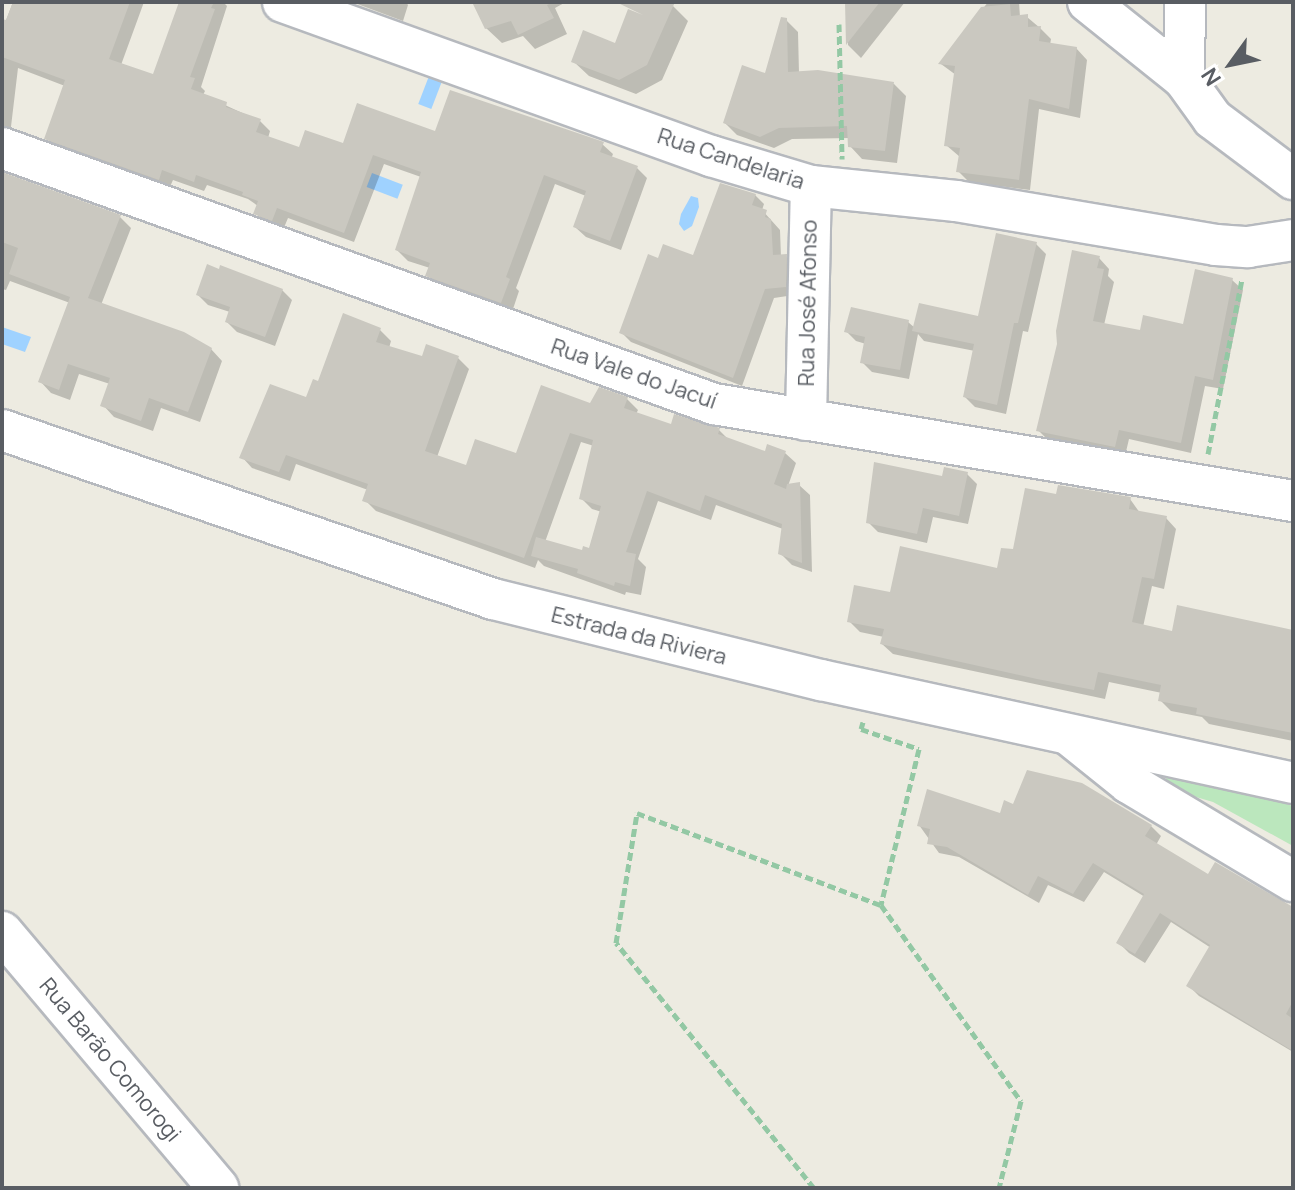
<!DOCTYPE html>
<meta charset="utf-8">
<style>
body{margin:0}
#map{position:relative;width:1295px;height:1190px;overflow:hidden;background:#edebe1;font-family:Manrope,sans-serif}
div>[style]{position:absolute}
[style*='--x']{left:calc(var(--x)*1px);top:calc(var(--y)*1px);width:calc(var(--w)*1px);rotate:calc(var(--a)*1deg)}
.green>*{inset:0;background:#bbe7bd}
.water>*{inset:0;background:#9fd2ff;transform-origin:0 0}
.shadow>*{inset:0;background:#0003}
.building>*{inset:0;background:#cac8c0}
.path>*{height:5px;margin-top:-2.5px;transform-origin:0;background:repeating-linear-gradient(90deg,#93c8a4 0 8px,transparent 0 12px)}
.roads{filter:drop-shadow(2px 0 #b6b9be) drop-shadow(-2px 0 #b6b9be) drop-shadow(0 2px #b6b9be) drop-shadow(0 -2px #b6b9be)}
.minor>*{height:40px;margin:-20px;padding:0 20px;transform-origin:20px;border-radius:20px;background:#fff}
span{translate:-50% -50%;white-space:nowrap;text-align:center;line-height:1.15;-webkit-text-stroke:6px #fff;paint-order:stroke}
.street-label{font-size:22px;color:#595d63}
.frame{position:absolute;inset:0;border:4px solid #595d63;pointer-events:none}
.north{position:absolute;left:1191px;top:24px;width:80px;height:80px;-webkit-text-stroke:6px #fff;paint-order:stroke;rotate:237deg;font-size:22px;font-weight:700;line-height:32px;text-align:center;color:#595d63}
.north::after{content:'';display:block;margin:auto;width:28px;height:36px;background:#595d63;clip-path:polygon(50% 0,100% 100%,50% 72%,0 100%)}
</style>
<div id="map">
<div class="green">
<i style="clip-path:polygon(1179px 769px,1293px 806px,1293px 846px,1213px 802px,1172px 790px,1165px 777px)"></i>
</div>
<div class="water">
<i style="left:429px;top:76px;width:14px;height:30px;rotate:21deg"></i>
<i style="left:372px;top:173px;width:33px;height:15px;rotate:21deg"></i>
<i style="clip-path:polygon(691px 196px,698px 198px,699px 207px,692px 226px,684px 231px,679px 224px,681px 214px)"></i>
<i style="clip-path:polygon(2px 327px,31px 337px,25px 352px,2px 344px)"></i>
</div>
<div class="shadow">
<i style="clip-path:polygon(13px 2px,144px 2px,121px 65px,155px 77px,182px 2px,223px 2px,227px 6px,201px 87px,205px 91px,203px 95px,260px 121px,270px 131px,268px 138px,300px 149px,437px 134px,602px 144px,613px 154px,611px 159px,637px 168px,647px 178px,621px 250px,586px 237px,575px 227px,586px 196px,555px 184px,516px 288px,519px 291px,512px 312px,438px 286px,427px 275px,430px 268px,408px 261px,397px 250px,421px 177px,384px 164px,354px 242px,288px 218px,283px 230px,266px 224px,256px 213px,258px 206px,248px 199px,207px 185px,204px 191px,173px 180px,169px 189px,57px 149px,46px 138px,65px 86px,18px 68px,10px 135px,2px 128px,2px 31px)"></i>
<i style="clip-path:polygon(352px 2px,406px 2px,408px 5px,403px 21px)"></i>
<i style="clip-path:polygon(475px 2px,566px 2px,555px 8px,567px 34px,535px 49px,523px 36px,502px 43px,486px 28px)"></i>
<i style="clip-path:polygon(653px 2px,673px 6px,688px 21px,662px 80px,636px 94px,589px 76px,573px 61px,617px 45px,647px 19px)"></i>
<i style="clip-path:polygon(847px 2px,905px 2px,861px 58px,848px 45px)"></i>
<i style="clip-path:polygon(988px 2px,1019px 2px,1020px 17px,1027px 17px,1040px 28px,1051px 39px,1050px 45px,1076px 48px,1087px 60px,1080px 118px,1039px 109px,1030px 190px,969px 182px,958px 171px,960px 157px,946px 145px,956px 75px,941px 64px)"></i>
<i style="clip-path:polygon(786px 20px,798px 32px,799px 73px,894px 84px,906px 96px,897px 163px,862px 159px,850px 146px,850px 138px,792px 139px,774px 148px,737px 135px,725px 123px,767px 76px)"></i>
<i style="clip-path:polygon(2px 175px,120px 217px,131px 228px,101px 305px,211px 349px,222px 361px,200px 422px,161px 408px,153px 431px,114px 417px,103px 405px,110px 384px,79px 374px,70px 400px,51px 393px,40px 381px,70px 303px,10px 281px,6px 290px,2px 289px)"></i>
<i style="clip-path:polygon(755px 195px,764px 204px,762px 210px,780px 230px,781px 257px,786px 256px,795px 266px,794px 295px,774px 298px,742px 386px,631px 342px,621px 332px)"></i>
<i style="clip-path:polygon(1036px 244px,1046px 254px,1028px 332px,1023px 331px,1006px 414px,975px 407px,965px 397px,975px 351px,924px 341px,918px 334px,909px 379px,872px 372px,862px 362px,866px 344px,856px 341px,846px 331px,908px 322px,915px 328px,979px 318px)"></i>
<i style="clip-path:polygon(1099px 258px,1109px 269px,1108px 276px,1114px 282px,1104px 325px,1142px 333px,1184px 326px,1232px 280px,1243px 290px,1223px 389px,1205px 386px,1191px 453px,1129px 439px,1125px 456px,1049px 441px,1038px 430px)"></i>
<i style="clip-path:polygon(282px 290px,292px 300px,275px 346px,237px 332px,227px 322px,230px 312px,208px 305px,198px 295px)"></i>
<i style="clip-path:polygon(evenodd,380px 330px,391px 341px,389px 348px,423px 359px,458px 358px,469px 369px,437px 457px,467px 468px,517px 456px,591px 405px,627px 399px,638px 410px,636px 414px,672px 426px,719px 430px,729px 440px,766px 453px,785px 453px,796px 463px,788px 486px,799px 485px,810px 495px,812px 572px,792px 565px,781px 554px,783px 529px,716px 505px,711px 520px,658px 501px,638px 559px,646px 567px,641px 595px,626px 592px,625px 595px,544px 566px,538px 560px,535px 568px,376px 511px,365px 500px,368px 490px,296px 464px,290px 481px,252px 468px,242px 457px,380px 330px,581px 442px,594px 446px,581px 498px,592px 509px,602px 512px,590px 551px,584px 552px,545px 542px,581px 442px)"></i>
<i style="clip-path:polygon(967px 474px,977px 484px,968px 524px,933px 517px,927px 543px,878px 532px,868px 522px,944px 478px)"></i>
<i style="clip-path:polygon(1057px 497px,1130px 499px,1140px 513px,1166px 518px,1176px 529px,1164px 589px,1152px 586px,1143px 627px,1174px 633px,1293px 632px,1293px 741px,1209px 724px,1202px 717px,1171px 711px,1160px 700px,1162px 693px,1109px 682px,1105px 699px,893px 654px,882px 644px,884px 637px,860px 632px,849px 621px,891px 594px,998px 570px)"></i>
<i style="clip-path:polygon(1014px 807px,1151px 826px,1161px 836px,1156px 845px,1208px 877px,1293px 911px,1293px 1052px,1199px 996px,1189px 986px,1211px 948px,1171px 922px,1145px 963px,1129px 953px,1119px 943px,1145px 897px,1104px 872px,1084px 902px,1048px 885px,1039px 903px,959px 857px,939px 853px,919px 825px,1001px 815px)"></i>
</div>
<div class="building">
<i style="clip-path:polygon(13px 2px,130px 2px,109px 59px,153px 74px,179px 2px,214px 2px,211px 8px,215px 9px,190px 77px,195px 78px,191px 89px,227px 102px,226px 107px,261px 119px,256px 132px,299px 147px,305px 130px,343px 143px,357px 103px,435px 131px,450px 90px,604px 142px,600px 152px,638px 166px,610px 241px,573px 227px,586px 191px,544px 175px,506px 277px,510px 279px,501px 303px,425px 276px,430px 263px,395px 250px,421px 172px,373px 155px,344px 233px,277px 208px,272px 221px,253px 214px,258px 201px,242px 195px,243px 192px,196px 175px,194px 182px,162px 170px,159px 180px,44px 139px,65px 80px,2px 57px,2px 19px,6px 20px)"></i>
<i style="clip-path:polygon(472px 2px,553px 2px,547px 5px,554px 18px,518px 35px,511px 21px,485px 29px)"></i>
<i style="clip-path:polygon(616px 2px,675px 2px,647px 65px,619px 80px,571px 62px,583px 30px,615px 43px,628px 9px,643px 15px)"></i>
<i style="clip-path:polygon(845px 2px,880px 2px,846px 45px)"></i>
<i style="clip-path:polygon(1010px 4px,1011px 16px,1028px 14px,1028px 27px,1041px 26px,1039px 41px,1077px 47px,1069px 109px,1029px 99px,1019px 180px,956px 172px,960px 148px,944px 146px,955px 66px,938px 64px,981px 7px)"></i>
<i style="clip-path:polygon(781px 17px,787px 18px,788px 72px,818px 70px,894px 82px,885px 151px,848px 147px,847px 126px,779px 128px,760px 137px,723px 123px,742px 65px,765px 73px)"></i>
<i style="clip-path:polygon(2px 172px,121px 215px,88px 298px,184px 332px,212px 348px,188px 412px,149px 398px,141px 421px,100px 406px,110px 378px,68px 364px,59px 390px,38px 382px,70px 297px,9px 274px,18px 248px,2px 242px)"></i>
<i style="clip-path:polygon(720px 183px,756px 194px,752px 205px,767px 210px,765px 217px,771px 219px,773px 255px,787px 254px,786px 287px,765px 289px,733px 378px,619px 333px,648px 254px,658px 258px,663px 244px,693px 255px)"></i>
<i style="clip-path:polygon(996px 233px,1037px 242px,1018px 323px,1014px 323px,997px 405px,963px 397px,974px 344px,912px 331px,919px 303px,978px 316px)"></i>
<i style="clip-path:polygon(1072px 250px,1100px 256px,1097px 268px,1104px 269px,1093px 321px,1140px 330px,1143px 315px,1183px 324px,1195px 269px,1233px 278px,1213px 380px,1195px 376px,1181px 443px,1119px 430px,1115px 447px,1036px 431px,1057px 344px,1056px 331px)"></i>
<i style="clip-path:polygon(207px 264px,219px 269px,220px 265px,283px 289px,265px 337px,225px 322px,230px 307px,196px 295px)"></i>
<i style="clip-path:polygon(851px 307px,909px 320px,900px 370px,860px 363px,865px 337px,844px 332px)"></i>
<i style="clip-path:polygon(343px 313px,381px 328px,376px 342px,422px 356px,426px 344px,459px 356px,425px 451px,466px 465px,475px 439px,516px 453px,541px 385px,590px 403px,599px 387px,628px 397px,624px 408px,671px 424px,674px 414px,720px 428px,718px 434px,765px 451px,767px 444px,786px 451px,774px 484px,786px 489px,787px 484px,800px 482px,802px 563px,778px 554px,782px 524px,705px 495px,700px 511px,647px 491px,626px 552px,636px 554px,630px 586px,615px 582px,614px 586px,577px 573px,578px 569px,531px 556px,536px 537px,582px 550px,583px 546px,589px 548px,601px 506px,579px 499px,593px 440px,570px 433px,524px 558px,362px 501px,368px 484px,286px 455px,279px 472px,239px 458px,270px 384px,306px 397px,313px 379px,318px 381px)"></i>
<i style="clip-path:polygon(874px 462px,942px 476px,944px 467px,968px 472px,959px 516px,923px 508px,917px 534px,866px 523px)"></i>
<i style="clip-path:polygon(1058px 485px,1131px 497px,1129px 509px,1167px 516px,1154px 579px,1142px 577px,1132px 622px,1172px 631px,1177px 605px,1293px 630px,1293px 733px,1196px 714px,1197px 708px,1158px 701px,1161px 685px,1098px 672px,1094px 690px,1037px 679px,880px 644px,884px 629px,847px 622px,854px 585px,890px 592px,900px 546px,997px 568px,1001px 548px,1013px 549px,1025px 488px,1056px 494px)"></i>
<i style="clip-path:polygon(1027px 770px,1082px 783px,1152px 825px,1145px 836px,1208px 874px,1215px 862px,1293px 907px,1293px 1001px,1286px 1014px,1293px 1019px,1293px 1051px,1186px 986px,1210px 945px,1160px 913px,1135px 954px,1116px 943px,1144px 894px,1093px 863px,1073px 894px,1038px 876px,1028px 895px,947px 847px,927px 844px,930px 829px,917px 826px,927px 789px,1000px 813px,1004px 800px,1013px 804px)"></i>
</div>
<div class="path">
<i style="--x:839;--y:24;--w:135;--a:88.7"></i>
<i style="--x:1208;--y:454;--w:178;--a:-79"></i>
<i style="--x:863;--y:722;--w:7;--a:106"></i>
<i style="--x:861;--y:729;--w:61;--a:19"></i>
<i style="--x:919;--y:749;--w:161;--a:103.7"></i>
<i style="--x:814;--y:1188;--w:315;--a:-128.9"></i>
<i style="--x:616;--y:943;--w:132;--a:-80.8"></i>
<i style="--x:637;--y:813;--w:261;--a:20.7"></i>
<i style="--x:881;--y:905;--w:241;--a:54.5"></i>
<i style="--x:1021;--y:1101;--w:90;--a:104.2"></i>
</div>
<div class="roads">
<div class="minor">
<i style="--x:283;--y:2;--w:455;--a:19.8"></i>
<i style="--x:711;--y:156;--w:104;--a:16.7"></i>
<i style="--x:811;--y:186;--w:146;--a:5.9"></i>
<i style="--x:956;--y:201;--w:264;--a:9.6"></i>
<i style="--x:1216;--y:245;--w:32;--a:4"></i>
<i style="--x:1248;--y:247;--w:46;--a:-8.8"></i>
<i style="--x:1088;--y:2;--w:123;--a:38.7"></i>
<i style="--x:1184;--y:79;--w:49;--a:54.1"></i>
<i style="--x:1213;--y:119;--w:100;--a:36.9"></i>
<i style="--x:1184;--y:79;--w:77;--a:-89.3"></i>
<i style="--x:2;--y:148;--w:757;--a:19.78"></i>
<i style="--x:714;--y:404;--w:587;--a:9.51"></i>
<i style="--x:806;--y:420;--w:234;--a:-88.8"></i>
<i style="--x:2;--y:430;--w:519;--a:18.99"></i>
<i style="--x:493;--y:599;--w:338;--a:13.9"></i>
<i style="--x:821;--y:680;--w:483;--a:12.3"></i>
<i style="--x:1069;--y:735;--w:77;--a:38.7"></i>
<i style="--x:1129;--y:783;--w:191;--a:30.9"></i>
<i style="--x:2;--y:932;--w:335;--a:49.8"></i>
</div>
</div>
<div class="street-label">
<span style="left:731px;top:159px;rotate:18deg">Rua Candelaria</span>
<span style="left:808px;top:303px;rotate:-89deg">Rua José Afonso</span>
<span style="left:634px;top:374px;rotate:19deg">Rua Vale do Jacuí</span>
<span style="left:639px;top:636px;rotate:14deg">Estrada da Riviera</span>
<span style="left:110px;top:1060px;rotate:50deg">Rua Barão Comorogi</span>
</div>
<div class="frame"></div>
<div class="north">N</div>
</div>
